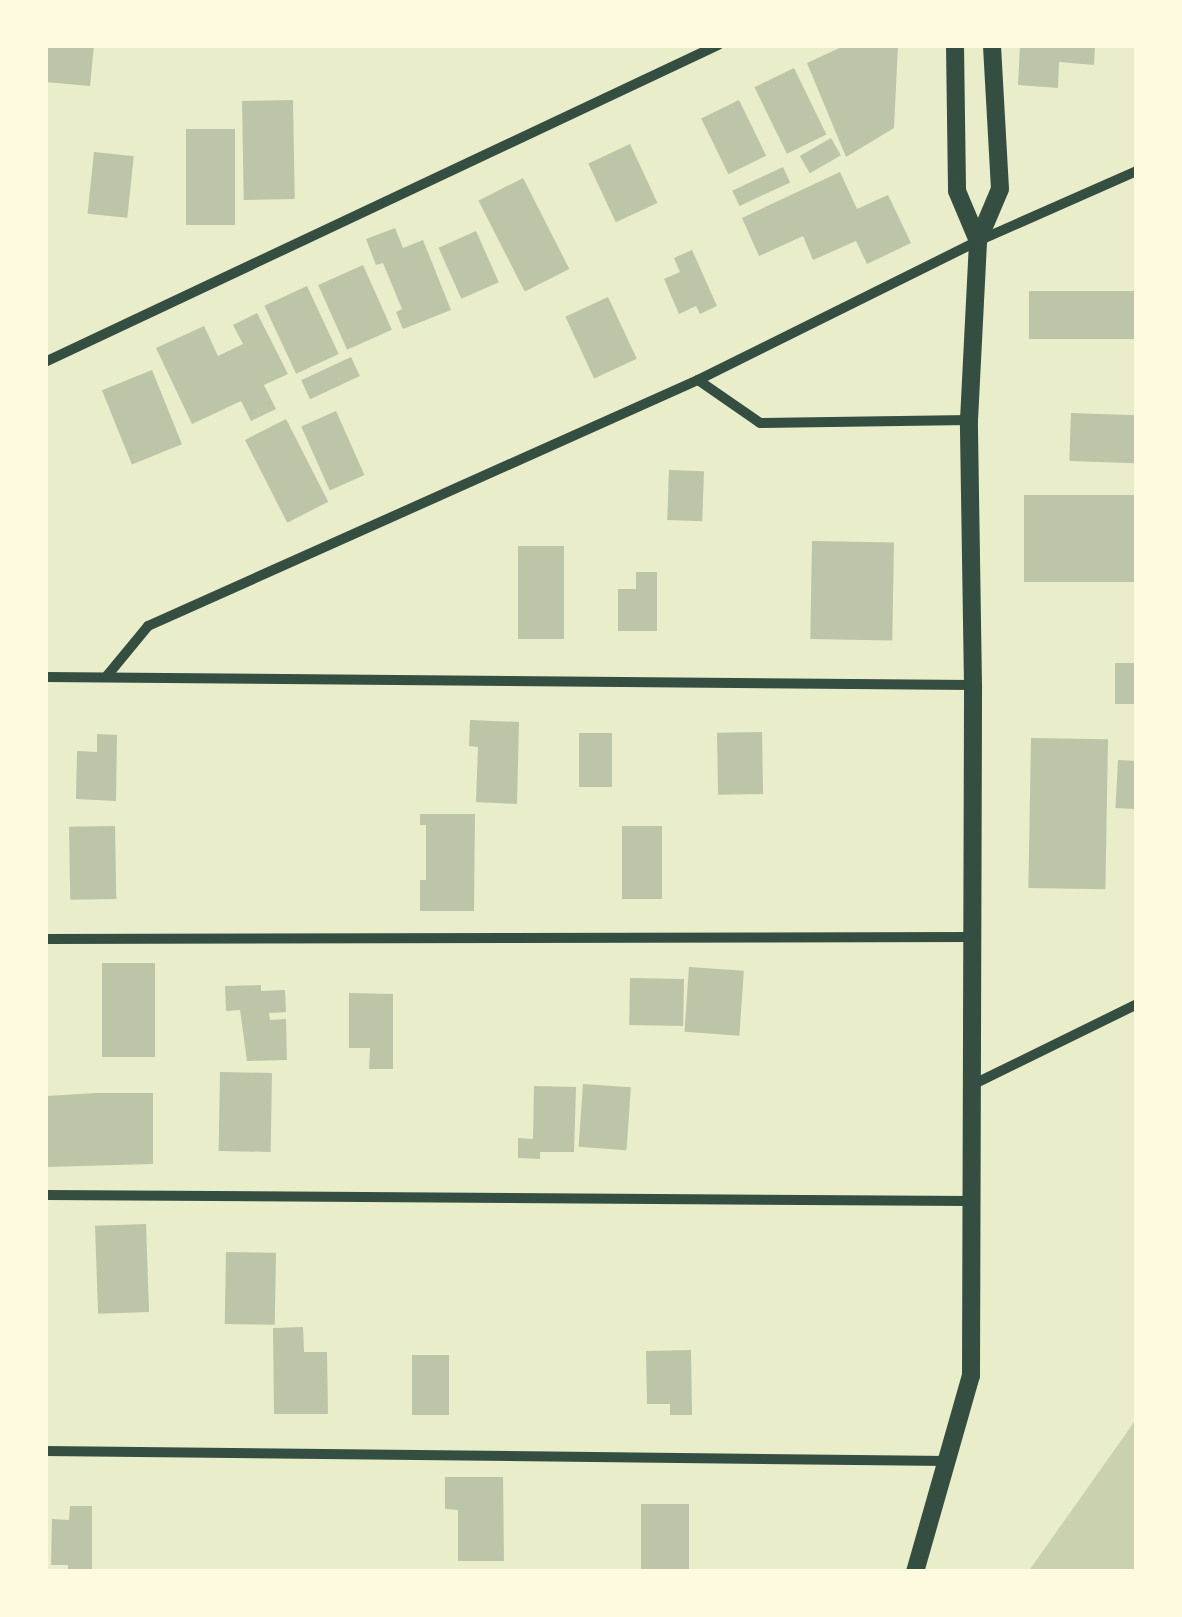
<!DOCTYPE html>
<style>
body{margin:0}
#map{position:relative;width:1182px;height:1617px;overflow:hidden;background:#e9edc9;font-family:"Exo 2",sans-serif}
div>[style]{position:absolute}
[style*='--x']{left:calc(var(--x)*1px);top:calc(var(--y)*1px);width:calc(var(--w)*1px);rotate:calc(var(--a)*1deg)}
.green>*{inset:0;background:#cad2ad}
.building>*{inset:0;background:#bcc5a7;transform-origin:0 0}
.minor>*{height:10px;margin:-5px;padding:0 5px;transform-origin:5px;border-radius:5px;background:#344e41}
.tertiary>*{height:18px;margin:-9px;padding:0 9px;transform-origin:9px;border-radius:9px;background:#344e41}
span{translate:-50% -50%;white-space:nowrap;text-align:center;line-height:1.15;-webkit-text-stroke:8px #fefae0;paint-order:stroke}
.frame{position:absolute;inset:0;border:48px solid #fefae0;pointer-events:none}
</style>
<div id="map">
<div class="green">
<i style="clip-path:polygon(1137px 1418px,1137px 1572px,1028px 1572px)"></i>
</div>
<div class="building">
<i style="clip-path:polygon(45px 45px,94px 45px,90px 86px,45px 82px)"></i>
<i style="clip-path:polygon(846px 45px,898px 45px,894px 128px,846px 157px,807px 63px)"></i>
<i style="clip-path:polygon(1020px 45px,1095px 45px,1094px 65px,1059px 62px,1058px 88px,1018px 85px)"></i>
<i style="left:794px;top:68px;width:74px;height:44px;rotate:64deg"></i>
<i style="left:293px;top:100px;width:99px;height:51px;rotate:89deg"></i>
<i style="left:739px;top:100px;width:62px;height:42px;rotate:64deg"></i>
<i style="left:186px;top:129px;width:49px;height:96px"></i>
<i style="left:831px;top:138px;width:20px;height:36px;rotate:60deg"></i>
<i style="left:630px;top:144px;width:65px;height:46px;rotate:65deg"></i>
<i style="left:94px;top:152px;width:40px;height:62px;rotate:6deg"></i>
<i style="left:783px;top:167px;width:17px;height:56px;rotate:65deg"></i>
<i style="clip-path:polygon(840px 172px,857px 209px,888px 195px,911px 243px,867px 264px,856px 241px,813px 260px,803px 236px,759px 256px,742px 218px)"></i>
<i style="left:523px;top:178px;width:102px;height:50px;rotate:63deg"></i>
<i style="clip-path:polygon(395px 228px,403px 248px,423px 240px,451px 310px,403px 329px,396px 312px,402px 309px,383px 263px,376px 265px,366px 239px)"></i>
<i style="left:476px;top:231px;width:56px;height:41px;rotate:66deg"></i>
<i style="clip-path:polygon(692px 250px,717px 306px,700px 314px,696px 306px,679px 314px,664px 279px,680px 272px,674px 258px)"></i>
<i style="left:363px;top:265px;width:71px;height:49px;rotate:66deg"></i>
<i style="left:307px;top:286px;width:75px;height:47px;rotate:65deg"></i>
<i style="left:1137px;top:291px;width:48px;height:108px;rotate:90deg"></i>
<i style="left:608px;top:297px;width:68px;height:47px;rotate:65deg"></i>
<i style="clip-path:polygon(257px 313px,288px 374px,264px 385px,276px 409px,251px 421px,241px 401px,192px 424px,156px 348px,204px 326px,218px 356px,243px 344px,233px 325px)"></i>
<i style="left:351px;top:357px;width:21px;height:55px;rotate:65deg"></i>
<i style="left:152px;top:370px;width:80px;height:54px;rotate:68deg"></i>
<i style="left:336px;top:411px;width:70px;height:38px;rotate:66deg"></i>
<i style="left:1071px;top:413px;width:66px;height:48px;rotate:2deg"></i>
<i style="left:286px;top:419px;width:93px;height:46px;rotate:63deg"></i>
<i style="left:669px;top:470px;width:35px;height:50px;rotate:2deg"></i>
<i style="left:1137px;top:495px;width:87px;height:113px;rotate:90deg"></i>
<i style="left:812px;top:541px;width:82px;height:98px;rotate:1deg"></i>
<i style="left:518px;top:546px;width:46px;height:93px"></i>
<i style="clip-path:polygon(636px 572px,657px 572px,657px 631px,618px 631px,618px 589px,636px 589px)"></i>
<i style="left:1115px;top:663px;width:22px;height:41px"></i>
<i style="clip-path:polygon(470px 720px,519px 722px,517px 804px,476px 802px,478px 747px,469px 746px)"></i>
<i style="left:762px;top:732px;width:62px;height:45px;rotate:89deg"></i>
<i style="left:579px;top:733px;width:33px;height:54px"></i>
<i style="clip-path:polygon(97px 734px,117px 735px,116px 801px,76px 799px,77px 751px,97px 752px)"></i>
<i style="left:1031px;top:738px;width:77px;height:150px;rotate:1deg"></i>
<i style="left:1118px;top:760px;width:19px;height:48px;rotate:3deg"></i>
<i style="clip-path:polygon(420px 814px,475px 814px,474px 911px,420px 911px,420px 880px,426px 880px,426px 825px,420px 825px)"></i>
<i style="left:115px;top:826px;width:73px;height:46px;rotate:89deg"></i>
<i style="left:622px;top:826px;width:40px;height:73px"></i>
<i style="left:102px;top:963px;width:53px;height:94px"></i>
<i style="left:689px;top:967px;width:55px;height:65px;rotate:4deg"></i>
<i style="left:630px;top:978px;width:54px;height:47px;rotate:1deg"></i>
<i style="clip-path:polygon(261px 985px,261px 991px,285px 990px,286px 1012px,269px 1013px,270px 1020px,286px 1019px,287px 1060px,247px 1061px,240px 1010px,226px 1011px,225px 986px)"></i>
<i style="clip-path:polygon(349px 993px,393px 994px,393px 1069px,369px 1069px,370px 1048px,349px 1048px)"></i>
<i style="left:220px;top:1072px;width:52px;height:79px;rotate:1deg"></i>
<i style="left:583px;top:1084px;width:48px;height:63px;rotate:4deg"></i>
<i style="clip-path:polygon(534px 1086px,576px 1087px,574px 1152px,540px 1152px,540px 1159px,518px 1158px,518px 1138px,533px 1139px)"></i>
<i style="clip-path:polygon(95px 1093px,153px 1093px,153px 1164px,47px 1167px,47px 1096px)"></i>
<i style="left:146px;top:1224px;width:88px;height:51px;rotate:88deg"></i>
<i style="left:226px;top:1252px;width:50px;height:72px;rotate:1deg"></i>
<i style="clip-path:polygon(303px 1327px,304px 1352px,327px 1352px,328px 1414px,274px 1414px,273px 1328px)"></i>
<i style="clip-path:polygon(691px 1350px,692px 1415px,670px 1415px,670px 1404px,647px 1404px,646px 1351px)"></i>
<i style="left:412px;top:1355px;width:37px;height:60px"></i>
<i style="clip-path:polygon(445px 1477px,503px 1477px,504px 1561px,458px 1561px,458px 1510px,445px 1509px)"></i>
<i style="left:641px;top:1504px;width:48px;height:68px"></i>
<i style="clip-path:polygon(70px 1506px,92px 1506px,92px 1572px,68px 1572px,68px 1565px,51px 1565px,52px 1519px,69px 1520px)"></i>
</div>
<div class="minor">
<i style="--x:45;--y:362;--w:744;--a:-25.22"></i>
<i style="--x:698;--y:380;--w:75;--a:34.7"></i>
<i style="--x:760;--y:423;--w:209;--a:-0.8"></i>
<i style="--x:45;--y:677;--w:928;--a:0.49"></i>
<i style="--x:106;--y:677;--w:66;--a:-50.5"></i>
<i style="--x:148;--y:626;--w:603;--a:-24.1"></i>
<i style="--x:698;--y:380;--w:313;--a:-26.4"></i>
<i style="--x:978;--y:241;--w:174;--a:-23.8"></i>
<i style="--x:45;--y:939;--w:927;--a:-0.12"></i>
<i style="--x:972;--y:1085;--w:184;--a:-26.1"></i>
<i style="--x:45;--y:1195;--w:925;--a:0.37"></i>
<i style="--x:45;--y:1451;--w:903;--a:0.63"></i>
</div>
<div class="tertiary">
<i style="--x:955;--y:45;--w:146;--a:89.2"></i>
<i style="--x:957;--y:191;--w:54;--a:67.2"></i>
<i style="--x:915;--y:1572;--w:204;--a:-74.1"></i>
<i style="--x:971;--y:1376;--w:691;--a:-89.83"></i>
<i style="--x:973;--y:685;--w:265;--a:-90.9"></i>
<i style="--x:969;--y:420;--w:179;--a:-87.1"></i>
<i style="--x:978;--y:241;--w:56;--a:-67.1"></i>
<i style="--x:1000;--y:189;--w:144;--a:-93.2"></i>
</div>
<div class="frame"></div>
</div>
